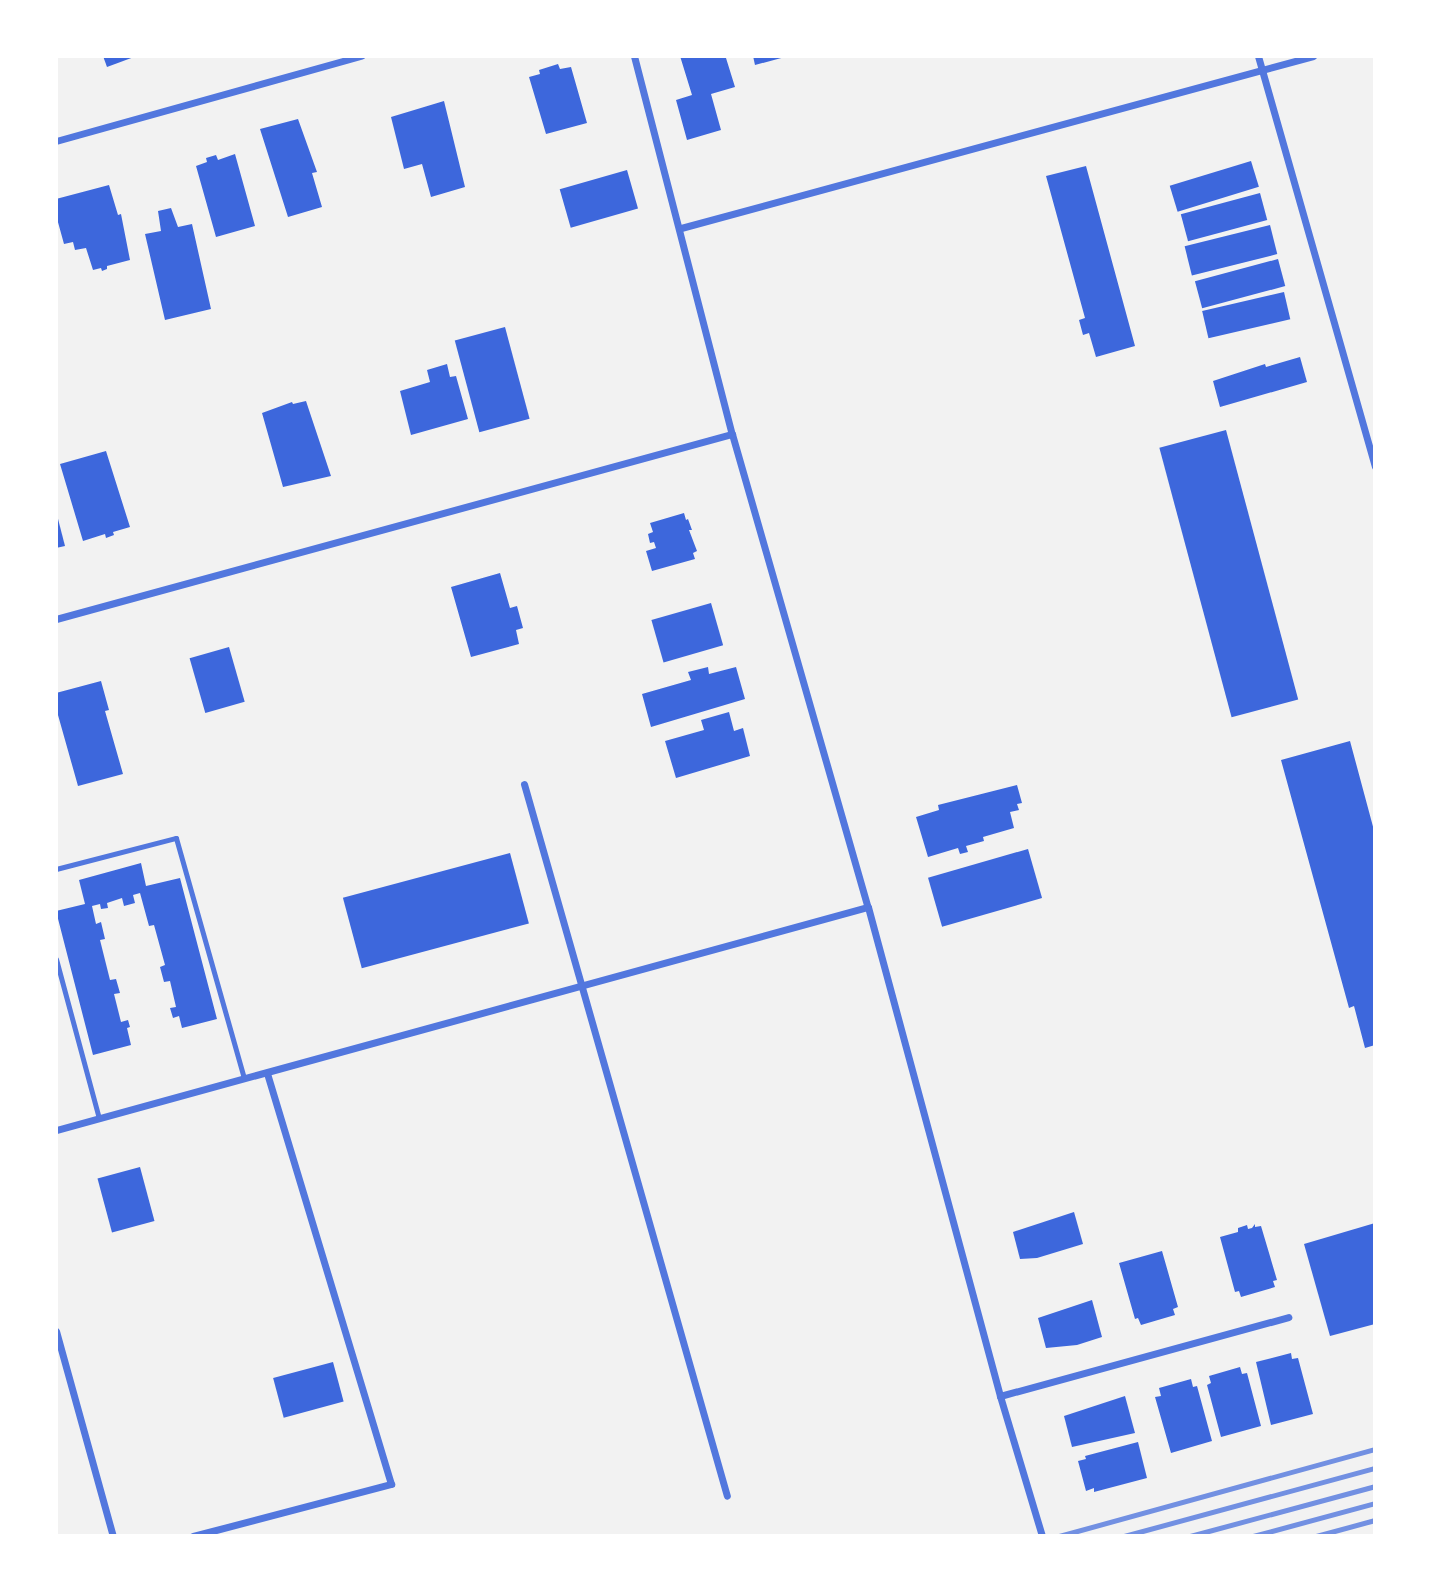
<!DOCTYPE html>
<style>
body{margin:0}
#map{position:relative;width:1431px;height:1592px;overflow:hidden;background:#f2f2f2;font-family:Merriweather,serif}
div>[style]{position:absolute}
[style*='--x']{left:calc(var(--x)*1px);top:calc(var(--y)*1px);width:calc(var(--w)*1px);rotate:calc(var(--a)*1deg)}
.building>*{inset:0;background:#3d67dc;transform-origin:0 0}
.service>*{height:5px;margin:-2.5px;padding:0 2.5px;transform-origin:2.5px;border-radius:2.5px;background:#5277de}
.minor>*{height:7px;margin:-3.5px;padding:0 3.5px;transform-origin:3.5px;border-radius:3.5px;background:#5277de}
.rail>*{height:5px;margin:-2.5px;padding:0 2.5px;transform-origin:2.5px;border-radius:2.5px;background:#7290e2}
span{translate:-50% -50%;white-space:nowrap;text-align:center;line-height:1.15;-webkit-text-stroke:5px #fff;paint-order:stroke}
.frame{position:absolute;inset:0;border:58px solid #fff;pointer-events:none}
</style>
<div id="map">
<div class="building">
<i style="clip-path:polygon(103px 56px,134px 56px,134px 57px,107px 67px)"></i>
<i style="clip-path:polygon(680px 56px,731px 56px,726px 58px,735px 87px,711px 94px,721px 130px,687px 140px,676px 100px,692px 95px)"></i>
<i style="clip-path:polygon(753px 56px,784px 56px,785px 57px,755px 65px)"></i>
<i style="clip-path:polygon(558px 64px,560px 69px,571px 67px,587px 123px,546px 134px,529px 77px,540px 74px,539px 70px)"></i>
<i style="clip-path:polygon(444px 101px,465px 187px,431px 197px,422px 164px,404px 169px,391px 117px)"></i>
<i style="clip-path:polygon(298px 119px,317px 172px,312px 173px,322px 207px,288px 217px,260px 129px)"></i>
<i style="clip-path:polygon(235px 154px,255px 226px,216px 237px,196px 166px,207px 162px,206px 158px,216px 155px,218px 160px)"></i>
<i style="left:1251px;top:161px;width:27px;height:85px;rotate:73deg"></i>
<i style="clip-path:polygon(1086px 166px,1135px 346px,1096px 357px,1089px 333px,1083px 335px,1079px 320px,1085px 318px,1046px 176px)"></i>
<i style="left:627px;top:170px;width:40px;height:70px;rotate:74deg"></i>
<i style="clip-path:polygon(109px 185px,118px 215px,121px 214px,130px 260px,107px 266px,107px 269px,102px 271px,101px 268px,93px 270px,86px 248px,75px 250px,73px 242px,64px 244px,56px 215px,56px 199px)"></i>
<i style="left:1260px;top:193px;width:28px;height:82px;rotate:75deg"></i>
<i style="clip-path:polygon(171px 208px,178px 227px,192px 224px,211px 309px,165px 320px,145px 234px,161px 231px,158px 211px)"></i>
<i style="left:1270px;top:225px;width:30px;height:88px;rotate:76deg"></i>
<i style="left:1278px;top:259px;width:28px;height:86px;rotate:75deg"></i>
<i style="left:1284px;top:292px;width:28px;height:84px;rotate:77deg"></i>
<i style="left:505px;top:327px;width:95px;height:52px;rotate:75deg"></i>
<i style="clip-path:polygon(1300px 357px,1307px 382px,1220px 407px,1213px 381px,1265px 364px,1266px 367px)"></i>
<i style="clip-path:polygon(447px 364px,450px 377px,456px 376px,468px 419px,411px 435px,400px 391px,430px 382px,427px 370px)"></i>
<i style="clip-path:polygon(306px 401px,331px 476px,283px 487px,262px 413px,292px 402px,293px 404px)"></i>
<i style="left:1226px;top:430px;width:279px;height:69px;rotate:75deg"></i>
<i style="clip-path:polygon(106px 451px,130px 527px,113px 532px,114px 535px,106px 538px,105px 534px,83px 541px,60px 464px)"></i>
<i style="clip-path:polygon(684px 513px,686px 520px,688px 519px,692px 530px,689px 530px,697px 551px,693px 553px,695px 559px,652px 571px,646px 551px,656px 548px,654px 542px,650px 543px,648px 534px,653px 532px,650px 523px)"></i>
<i style="clip-path:polygon(57px 515px,65px 546px,56px 548px,56px 516px)"></i>
<i style="clip-path:polygon(500px 573px,510px 608px,517px 606px,523px 628px,516px 630px,519px 644px,471px 657px,451px 587px)"></i>
<i style="left:711px;top:603px;width:44px;height:62px;rotate:74deg"></i>
<i style="left:229px;top:647px;width:57px;height:41px;rotate:74deg"></i>
<i style="clip-path:polygon(708px 667px,709px 674px,736px 667px,745px 699px,651px 727px,642px 694px,691px 680px,688px 672px)"></i>
<i style="clip-path:polygon(101px 681px,109px 710px,105px 711px,123px 774px,78px 786px,56px 708px,56px 693px)"></i>
<i style="clip-path:polygon(729px 712px,734px 731px,743px 728px,750px 756px,676px 778px,665px 741px,704px 730px,701px 720px)"></i>
<i style="clip-path:polygon(1350px 741px,1375px 834px,1375px 1045px,1365px 1048px,1354px 1006px,1349px 1008px,1281px 760px)"></i>
<i style="clip-path:polygon(1017px 785px,1022px 803px,1017px 804px,1019px 810px,1010px 812px,1014px 828px,983px 837px,984px 841px,966px 846px,968px 852px,960px 854px,958px 848px,928px 857px,916px 817px,939px 810px,938px 805px)"></i>
<i style="left:1028px;top:849px;width:51px;height:104px;rotate:74deg"></i>
<i style="left:510px;top:853px;width:73px;height:173px;rotate:75deg"></i>
<i style="clip-path:polygon(141px 863px,146px 886px,180px 878px,217px 1019px,182px 1028px,179px 1016px,173px 1018px,170px 1008px,176px 1007px,170px 981px,164px 982px,160px 967px,165px 965px,154px 925px,149px 926px,140px 893px,133px 895px,135px 903px,124px 906px,122px 898px,107px 903px,108px 908px,101px 909px,100px 904px,92px 906px,96px 924px,101px 922px,105px 939px,100px 940px,110px 980px,116px 979px,120px 993px,114px 994px,121px 1022px,128px 1020px,130px 1027px,127px 1028px,131px 1045px,93px 1055px,56px 911px,85px 904px,79px 880px)"></i>
<i style="left:140px;top:1167px;width:56px;height:44px;rotate:75deg"></i>
<i style="clip-path:polygon(1074px 1212px,1083px 1244px,1037px 1258px,1020px 1259px,1013px 1232px)"></i>
<i style="clip-path:polygon(1375px 1223px,1375px 1324px,1330px 1336px,1304px 1244px)"></i>
<i style="clip-path:polygon(1255px 1224px,1255px 1227px,1261px 1226px,1277px 1280px,1273px 1281px,1275px 1287px,1241px 1297px,1239px 1291px,1235px 1292px,1220px 1237px,1238px 1232px,1238px 1228px,1247px 1225px,1248px 1229px,1252px 1228px)"></i>
<i style="clip-path:polygon(1162px 1251px,1178px 1307px,1173px 1309px,1175px 1315px,1141px 1325px,1138px 1318px,1135px 1319px,1119px 1263px)"></i>
<i style="clip-path:polygon(1092px 1300px,1102px 1337px,1077px 1345px,1046px 1348px,1038px 1318px)"></i>
<i style="clip-path:polygon(1291px 1353px,1292px 1359px,1298px 1358px,1313px 1414px,1271px 1425px,1256px 1362px)"></i>
<i style="left:333px;top:1362px;width:41px;height:62px;rotate:75deg"></i>
<i style="clip-path:polygon(1240px 1367px,1242px 1374px,1247px 1373px,1261px 1426px,1221px 1437px,1207px 1385px,1211px 1383px,1209px 1376px)"></i>
<i style="clip-path:polygon(1191px 1379px,1193px 1387px,1197px 1386px,1212px 1441px,1171px 1453px,1155px 1397px,1161px 1396px,1159px 1388px)"></i>
<i style="clip-path:polygon(1125px 1396px,1135px 1433px,1072px 1447px,1064px 1416px)"></i>
<i style="clip-path:polygon(1138px 1442px,1147px 1478px,1094px 1492px,1094px 1488px,1086px 1491px,1078px 1461px,1086px 1459px,1085px 1456px)"></i>
</div>
<div class="service">
<i style="--x:56;--y:869;--w:124;--a:-14.5"></i>
<i style="--x:176;--y:838;--w:250;--a:74.2"></i>
<i style="--x:56;--y:959;--w:165;--a:74.9"></i>
</div>
<div class="minor">
<i style="--x:634;--y:56;--w:390;--a:75.5"></i>
<i style="--x:732;--y:434;--w:492;--a:74"></i>
<i style="--x:868;--y:907;--w:507;--a:74.89"></i>
<i style="--x:1000;--y:1396;--w:146;--a:73.3"></i>
<i style="--x:1258;--y:56;--w:427;--a:74.1"></i>
<i style="--x:56;--y:141;--w:317;--a:-15.6"></i>
<i style="--x:681;--y:228;--w:655;--a:-15.22"></i>
<i style="--x:56;--y:619;--w:701;--a:-15.31"></i>
<i style="--x:524;--y:784;--w:740;--a:74.09"></i>
<i style="--x:56;--y:1130;--w:842;--a:-15.36"></i>
<i style="--x:56;--y:1331;--w:213;--a:74.5"></i>
<i style="--x:1000;--y:1396;--w:299;--a:-15.3"></i>
<i style="--x:193;--y:1536;--w:205;--a:-14.7"></i>
<i style="--x:391;--y:1484;--w:429;--a:-106.8"></i>
</div>
<div class="rail">
<i style="--x:1059;--y:1536;--w:328;--a:-15.4"></i>
<i style="--x:1124;--y:1536;--w:260;--a:-15.2"></i>
<i style="--x:1190;--y:1536;--w:192;--a:-15.1"></i>
<i style="--x:1253;--y:1536;--w:126;--a:-15.1"></i>
<i style="--x:1316;--y:1536;--w:61;--a:-15.2"></i>
</div>
<div class="frame"></div>
</div>
